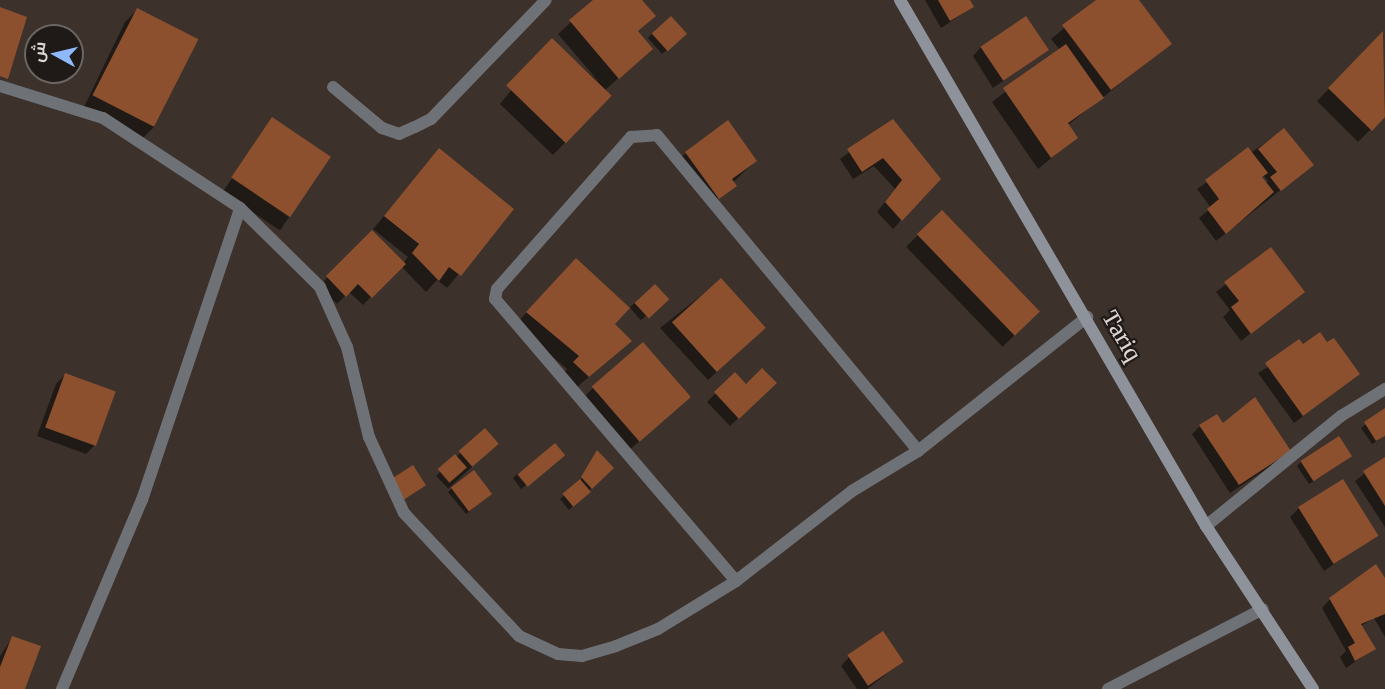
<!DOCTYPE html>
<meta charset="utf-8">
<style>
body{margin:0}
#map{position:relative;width:1385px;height:689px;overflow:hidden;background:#3c312b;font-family:Merriweather,Cairo,serif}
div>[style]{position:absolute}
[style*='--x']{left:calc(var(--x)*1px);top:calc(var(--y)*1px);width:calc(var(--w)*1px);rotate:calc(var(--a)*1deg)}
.shadow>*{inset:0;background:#0007;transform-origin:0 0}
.building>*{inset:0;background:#8c502e;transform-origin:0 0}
.street>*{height:12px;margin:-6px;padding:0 6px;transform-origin:6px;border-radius:6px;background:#6e7176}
.secondary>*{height:12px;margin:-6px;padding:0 6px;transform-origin:6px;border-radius:6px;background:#8e939b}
span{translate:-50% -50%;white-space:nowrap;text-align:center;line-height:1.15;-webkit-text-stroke:4.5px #1f1a18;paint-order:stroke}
.street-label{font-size:21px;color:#ddd5d2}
.north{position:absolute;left:24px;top:24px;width:60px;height:60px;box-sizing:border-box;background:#1f1a18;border:2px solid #6b6562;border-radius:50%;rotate:278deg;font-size:16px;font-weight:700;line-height:24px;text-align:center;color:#ddd5d2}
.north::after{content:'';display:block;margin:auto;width:21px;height:27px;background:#8eb9fd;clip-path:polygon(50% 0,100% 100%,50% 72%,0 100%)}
</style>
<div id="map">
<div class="shadow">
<i style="clip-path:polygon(595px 0,640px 0,636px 32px,651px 49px,604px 91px,610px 96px,553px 155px,500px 104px,552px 40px,599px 82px,558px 34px)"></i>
<i style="clip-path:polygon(925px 0,969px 0,973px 7px,941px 28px)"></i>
<i style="clip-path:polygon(1098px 0,1137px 0,1170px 44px,1068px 125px,1076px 138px,1038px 169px,992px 102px,1060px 50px,1051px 39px)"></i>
<i style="clip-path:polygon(137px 10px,155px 126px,143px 138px,83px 109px,125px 22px)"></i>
<i style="clip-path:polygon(1383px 33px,1385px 115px,1358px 142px,1317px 101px)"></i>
<i style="clip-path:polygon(652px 34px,681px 38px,662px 54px,648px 38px)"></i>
<i style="clip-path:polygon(981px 47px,1047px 50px,993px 88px,973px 56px)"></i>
<i style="left:272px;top:119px;width:69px;height:88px;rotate:34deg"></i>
<i style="clip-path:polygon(892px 121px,939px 179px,893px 229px,877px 212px,895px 189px,874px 166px,853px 179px,840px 159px)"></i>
<i style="clip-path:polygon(evenodd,1284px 130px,1312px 165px,1216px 241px,1199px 218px,1211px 208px,1197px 189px,1284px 130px,1263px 175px,1268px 181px,1265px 184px,1261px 177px,1263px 175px)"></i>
<i style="clip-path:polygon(440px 150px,512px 210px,447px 288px,437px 280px,426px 292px,401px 266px,363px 305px,349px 292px,337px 304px,319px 286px,372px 232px,403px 263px,408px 257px,373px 229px)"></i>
<i style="clip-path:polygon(686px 153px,755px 161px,709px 206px,677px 161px)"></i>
<i style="left:942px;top:212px;width:139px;height:50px;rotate:46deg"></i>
<i style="clip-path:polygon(1271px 249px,1303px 292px,1241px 341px,1223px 317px,1230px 310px,1216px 292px)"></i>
<i style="clip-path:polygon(564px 272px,613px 324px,617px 353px,576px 388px,562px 375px,567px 369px,515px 325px)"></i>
<i style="clip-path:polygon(721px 280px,755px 337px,708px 380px,660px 328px)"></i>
<i style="left:655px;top:286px;width:17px;height:33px;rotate:50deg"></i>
<i style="clip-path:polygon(1327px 344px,1358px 374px,1294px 423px,1258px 373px,1302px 346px)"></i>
<i style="clip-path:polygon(735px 374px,746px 386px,775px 383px,730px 426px,707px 402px)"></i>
<i style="clip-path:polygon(65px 375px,95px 445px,86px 454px,37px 436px,56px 384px)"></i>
<i style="clip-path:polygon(593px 388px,676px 409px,627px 452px,581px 400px)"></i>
<i style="clip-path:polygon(1385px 410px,1385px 436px,1372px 444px,1361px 428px)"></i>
<i style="clip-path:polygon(1223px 425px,1280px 460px,1230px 493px,1192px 434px,1200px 426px)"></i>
<i style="left:485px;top:430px;width:18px;height:67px;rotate:47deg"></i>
<i style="clip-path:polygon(594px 456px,612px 468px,569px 510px,560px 499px,579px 483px)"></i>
<i style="clip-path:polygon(1385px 458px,1385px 527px,1355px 481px)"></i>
<i style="clip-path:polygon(559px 459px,521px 489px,513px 478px,517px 474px)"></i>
<i style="clip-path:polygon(1346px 460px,1309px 484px,1297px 466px,1301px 462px)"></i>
<i style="clip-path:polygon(452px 488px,486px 498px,466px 514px,448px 492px)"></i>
<i style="clip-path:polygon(1299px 508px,1376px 535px,1324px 571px,1290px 517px)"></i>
<i style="clip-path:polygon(1385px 581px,1385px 637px,1374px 618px,1361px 626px,1374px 649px,1346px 668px,1340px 657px,1346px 651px,1322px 608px,1330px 599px)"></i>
<i style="clip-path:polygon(12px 638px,23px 689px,0 689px,0 656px)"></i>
<i style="clip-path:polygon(849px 657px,902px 662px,867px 689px,857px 689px,841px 666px)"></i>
</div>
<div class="building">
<i style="clip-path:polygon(593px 0,642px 0,656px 16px,638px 31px,653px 49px,619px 79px,569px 20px)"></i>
<i style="clip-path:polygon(938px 0,970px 0,974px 7px,950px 21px)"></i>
<i style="clip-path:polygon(1096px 0,1139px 0,1172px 44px,1111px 90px,1062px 25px)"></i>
<i style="clip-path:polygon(0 7px,27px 17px,8px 79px,0 76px)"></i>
<i style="left:137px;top:8px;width:69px;height:98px;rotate:27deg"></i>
<i style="left:671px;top:16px;width:24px;height:26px;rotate:48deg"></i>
<i style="left:1026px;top:16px;width:41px;height:55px;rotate:56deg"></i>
<i style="clip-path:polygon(1383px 31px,1385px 117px,1372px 131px,1328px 88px)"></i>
<i style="left:552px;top:38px;width:83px;height:66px;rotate:44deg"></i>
<i style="clip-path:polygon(1066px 44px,1104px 98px,1068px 123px,1078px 138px,1051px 158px,1003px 88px)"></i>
<i style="left:272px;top:117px;width:71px;height:73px;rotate:34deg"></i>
<i style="clip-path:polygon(893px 119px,941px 179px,902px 221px,885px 202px,902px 180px,883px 158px,862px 172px,847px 149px)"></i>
<i style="clip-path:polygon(728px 120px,757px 161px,732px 179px,737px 186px,719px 199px,685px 152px)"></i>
<i style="clip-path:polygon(1284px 128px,1314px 165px,1281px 191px,1270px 177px,1277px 172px,1258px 149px)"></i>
<i style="clip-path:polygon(1248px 147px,1268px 173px,1262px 177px,1274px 192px,1226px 234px,1207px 209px,1219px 199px,1205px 180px)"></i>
<i style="clip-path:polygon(439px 148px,514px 209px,461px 276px,449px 267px,439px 281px,412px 253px,419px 244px,384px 216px)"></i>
<i style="left:942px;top:210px;width:141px;height:35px;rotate:46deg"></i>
<i style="clip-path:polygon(372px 230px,406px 264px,372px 298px,358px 284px,346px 297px,326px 276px)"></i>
<i style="clip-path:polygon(1271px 247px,1305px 292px,1251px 334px,1231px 307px,1239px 301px,1224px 282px)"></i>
<i style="clip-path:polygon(576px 258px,630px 308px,615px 324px,632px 341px,589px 377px,573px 362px,579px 356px,526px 312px)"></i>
<i style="left:721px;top:278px;width:67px;height:66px;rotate:48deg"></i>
<i style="left:655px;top:284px;width:21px;height:28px;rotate:47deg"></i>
<i style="clip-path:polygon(1320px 332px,1327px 342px,1334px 338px,1360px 374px,1303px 416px,1265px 363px,1299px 339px,1303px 344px)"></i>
<i style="left:643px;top:342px;width:73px;height:68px;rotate:49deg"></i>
<i style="clip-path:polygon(762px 368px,777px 383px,739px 419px,714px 392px,735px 372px,746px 384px)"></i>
<i style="left:65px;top:373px;width:54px;height:58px;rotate:20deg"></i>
<i style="clip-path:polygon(1255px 397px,1291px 451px,1239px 485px,1199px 425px,1217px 414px,1223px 423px)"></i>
<i style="clip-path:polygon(1385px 408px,1385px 436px,1376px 441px,1364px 422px)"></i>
<i style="left:485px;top:428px;width:21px;height:35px;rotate:49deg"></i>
<i style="left:1339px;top:436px;width:24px;height:46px;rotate:57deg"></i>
<i style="left:555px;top:443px;width:16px;height:49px;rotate:50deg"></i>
<i style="clip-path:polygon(597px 450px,614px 468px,592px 489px,581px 477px)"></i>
<i style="left:455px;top:454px;width:18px;height:23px;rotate:49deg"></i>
<i style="clip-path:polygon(1385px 457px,1385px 506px,1363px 471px)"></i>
<i style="left:413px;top:465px;width:24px;height:29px;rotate:57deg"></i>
<i style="left:474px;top:470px;width:30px;height:29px;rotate:53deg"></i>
<i style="left:580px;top:479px;width:17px;height:23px;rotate:50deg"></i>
<i style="left:1343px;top:479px;width:67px;height:53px;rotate:58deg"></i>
<i style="clip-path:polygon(1376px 564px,1385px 578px,1385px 614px,1361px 624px,1376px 649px,1355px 661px,1348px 647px,1355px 643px,1329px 598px)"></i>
<i style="left:883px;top:631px;width:37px;height:43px;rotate:56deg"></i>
<i style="clip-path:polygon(12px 636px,41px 646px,25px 689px,0 689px,0 667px)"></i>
</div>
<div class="street">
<i style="--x:0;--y:86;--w:108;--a:17.3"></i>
<i style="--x:103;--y:118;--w:164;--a:33.3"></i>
<i style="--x:240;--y:208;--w:112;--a:44.6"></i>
<i style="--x:320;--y:287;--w:66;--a:65.8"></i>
<i style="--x:347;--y:347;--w:93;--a:76.3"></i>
<i style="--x:369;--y:437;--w:84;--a:65.3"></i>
<i style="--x:404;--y:513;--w:168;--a:46.9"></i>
<i style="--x:519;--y:636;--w:43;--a:24.8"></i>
<i style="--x:558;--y:654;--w:24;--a:5"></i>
<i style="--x:582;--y:656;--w:35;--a:-16"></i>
<i style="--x:616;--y:646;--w:45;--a:-22"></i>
<i style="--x:658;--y:629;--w:92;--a:-31.6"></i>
<i style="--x:736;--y:581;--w:147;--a:-37.8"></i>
<i style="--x:852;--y:491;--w:77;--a:-31.2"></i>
<i style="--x:918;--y:451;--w:216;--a:-38.4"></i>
<i style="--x:333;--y:87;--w:64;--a:39.9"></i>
<i style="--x:382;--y:128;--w:18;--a:19"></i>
<i style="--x:399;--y:134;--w:17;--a:-24"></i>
<i style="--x:415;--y:127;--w:18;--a:-27"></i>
<i style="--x:431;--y:119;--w:165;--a:-46"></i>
<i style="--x:1206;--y:526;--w:174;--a:-39.2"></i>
<i style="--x:1341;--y:416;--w:52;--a:-31.5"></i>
<i style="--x:736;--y:581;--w:371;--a:-130.5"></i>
<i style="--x:495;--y:299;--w:10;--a:-79"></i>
<i style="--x:497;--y:289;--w:203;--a:-48.6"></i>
<i style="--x:631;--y:137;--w:26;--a:-4"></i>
<i style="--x:657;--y:135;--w:410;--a:50.4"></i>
<i style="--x:62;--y:689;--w:205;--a:-67.1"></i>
<i style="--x:142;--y:500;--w:308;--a:-71.4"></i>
<i style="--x:1108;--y:689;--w:174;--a:-27.3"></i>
</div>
<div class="secondary">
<i style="--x:900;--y:0;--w:609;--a:59.81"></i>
<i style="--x:1206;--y:526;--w:195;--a:56.7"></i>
</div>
<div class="street-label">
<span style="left:1121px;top:336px;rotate:60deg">Tariq</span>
</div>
<div class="north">ش</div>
</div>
